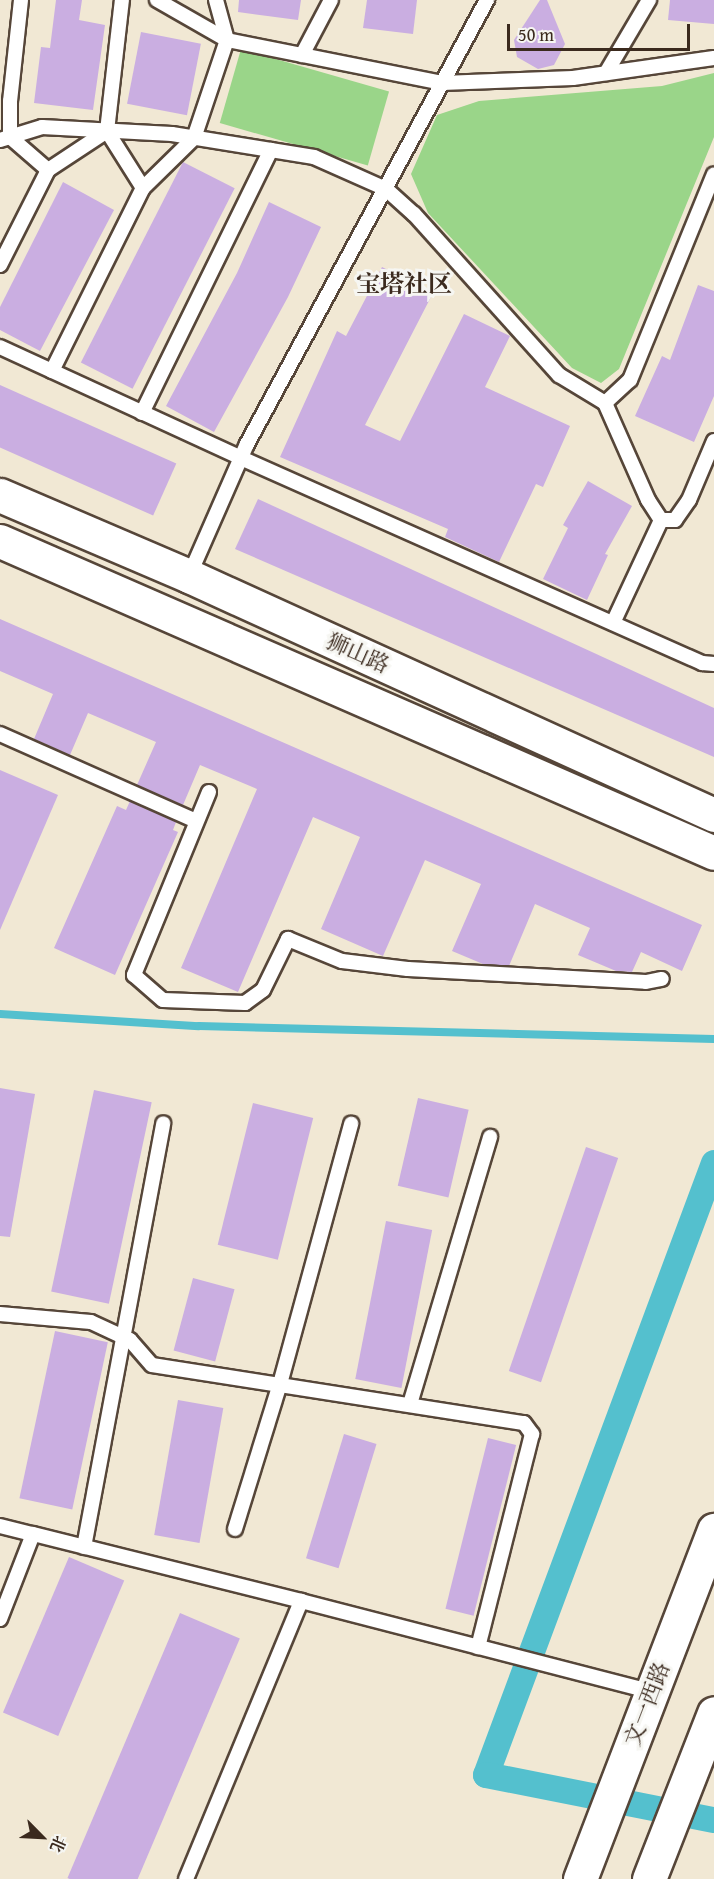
<!DOCTYPE html>
<meta charset="utf-8">
<style>
body{margin:0}
#map{position:relative;width:714px;height:1879px;overflow:hidden;background:#f1e8d4;font-family:"Gentium Book Plus","Noto Serif SC",serif}
div>[style]{position:absolute}
[style*='--x']{left:calc(var(--x)*1px);top:calc(var(--y)*1px);width:calc(var(--w)*1px);rotate:calc(var(--a)*1deg)}
.green>*{inset:0;background:#9ad589;transform-origin:0 0}
.stream>*{height:8px;margin:-4px;padding:0 4px;transform-origin:4px;border-radius:4px;background:#54c0ce}
.canal>*{height:26px;margin:-13px;padding:0 13px;transform-origin:13px;border-radius:13px;background:#54c0ce}
.building>*{inset:0;background:#caaee1;transform-origin:0 0}
.roads{filter:drop-shadow(2px 0 #564639) drop-shadow(-2px 0 #564639) drop-shadow(0 2px #564639) drop-shadow(0 -2px #564639)}
.service>*{height:14px;margin:-7px;padding:0 7px;transform-origin:7px;border-radius:7px;background:#fff}
.secondary>*{height:33px;margin:-16.5px;padding:0 16.5px;transform-origin:16.5px;border-radius:16.5px;background:#fff}
.primary>*{height:33px;margin:-16.5px;padding:0 16.5px;transform-origin:16.5px;border-radius:16.5px;background:#fff}
span{translate:-50% -50%;white-space:nowrap;text-align:center;line-height:1.15;-webkit-text-stroke:6px #f6f6f2;paint-order:stroke}
.street-label{font-size:22px;color:#3b2a1e}
.neighbourhood-label{font-size:24px;color:#3b2a1e;font-weight:700}
.north{position:absolute;left:12px;top:1807px;width:60px;height:60px;-webkit-text-stroke:4px #f6f6f2;paint-order:stroke;rotate:114deg;font-size:16px;font-weight:700;line-height:24px;text-align:center;color:#3b2a1e}
.north::after{content:'';display:block;margin:auto;width:21px;height:27px;background:#3b2a1e;clip-path:polygon(50% 0,100% 100%,50% 72%,0 100%)}
.scale{position:absolute;left:507px;top:24px;width:183px;height:27px;box-sizing:border-box;border:3px solid #3b2a1e;border-top:0;padding-left:8px;font-size:18px;line-height:21px;white-space:nowrap;color:#3b2a1e;-webkit-text-stroke:4px #f6f6f2;paint-order:stroke}
</style>
<div id="map">
<div class="green">
<i style="left:241px;top:49px;width:154px;height:77px;rotate:16deg"></i>
<i style="clip-path:polygon(714px 73px,714px 137px,619px 369px,601px 383px,572px 368px,428px 213px,411px 174px,437px 115px,479px 101px,662px 86px)"></i>
</div>
<div class="stream">
<i style="--x:0;--y:1014;--w:199;--a:3.5"></i>
<i style="--x:199;--y:1026;--w:515;--a:1.45"></i>
</div>
<div class="canal">
<i style="--x:714;--y:1163;--w:653;--a:110.43"></i>
<i style="--x:486;--y:1775;--w:232;--a:11.2"></i>
</div>
<div class="building">
<i style="clip-path:polygon(56px 0,82px 0,79px 20px,105px 25px,93px 110px,34px 103px,41px 47px,50px 48px)"></i>
<i style="clip-path:polygon(239px 0,301px 0,298px 20px,238px 12px)"></i>
<i style="clip-path:polygon(367px 0,417px 0,413px 34px,363px 28px)"></i>
<i style="clip-path:polygon(540px 0,547px 0,565px 44px,554px 65px,538px 69px,517px 57px,514px 40px)"></i>
<i style="clip-path:polygon(670px 0,714px 0,714px 24px,668px 20px)"></i>
<i style="left:141px;top:32px;width:61px;height:73px;rotate:11deg"></i>
<i style="left:183px;top:162px;width:58px;height:225px;rotate:27deg"></i>
<i style="clip-path:polygon(63px 182px,114px 210px,40px 351px,0 330px,0 307px)"></i>
<i style="clip-path:polygon(269px 202px,321px 227px,288px 297px,214px 432px,166px 406px,237px 273px)"></i>
<i style="clip-path:polygon(382px 267px,433px 293px,365px 425px,400px 441px,464px 314px,510px 336px,485px 387px,570px 426px,543px 487px,536px 484px,499px 562px,445px 537px,448px 529px,280px 457px,337px 331px,346px 336px)"></i>
<i style="clip-path:polygon(698px 285px,714px 291px,714px 396px,694px 442px,635px 416px,662px 356px,670px 360px)"></i>
<i style="left:0;top:385px;width:193px;height:57px;rotate:24deg"></i>
<i style="clip-path:polygon(588px 481px,632px 506px,605px 554px,608px 555px,587px 600px,543px 579px,568px 528px,563px 525px)"></i>
<i style="clip-path:polygon(258px 499px,714px 708px,714px 757px,235px 549px)"></i>
<i style="clip-path:polygon(0 619px,702px 925px,682px 971px,641px 952px,632px 972px,616px 971px,578px 955px,590px 928px,535px 904px,509px 966px,483px 964px,452px 951px,481px 884px,425px 860px,383px 956px,321px 929px,360px 837px,313px 817px,238px 992px,181px 968px,257px 789px,200px 765px,183px 805px,137px 785px,156px 742px,88px 713px,70px 755px,34px 739px,53px 694px,0 671px)"></i>
<i style="clip-path:polygon(0 770px,58px 795px,0 930px)"></i>
<i style="clip-path:polygon(130px 801px,176px 822px,173px 830px,178px 832px,115px 975px,54px 948px,117px 806px,126px 810px)"></i>
<i style="clip-path:polygon(0 1088px,35px 1094px,10px 1237px,0 1236px)"></i>
<i style="left:94px;top:1090px;width:59px;height:206px;rotate:12deg"></i>
<i style="left:418px;top:1098px;width:52px;height:90px;rotate:13deg"></i>
<i style="left:253px;top:1103px;width:62px;height:146px;rotate:14deg"></i>
<i style="left:586px;top:1147px;width:34px;height:237px;rotate:19deg"></i>
<i style="left:386px;top:1221px;width:47px;height:161px;rotate:11deg"></i>
<i style="left:193px;top:1278px;width:43px;height:75px;rotate:15deg"></i>
<i style="left:55px;top:1331px;width:54px;height:171px;rotate:12deg"></i>
<i style="left:178px;top:1400px;width:46px;height:137px;rotate:10deg"></i>
<i style="left:344px;top:1434px;width:34px;height:130px;rotate:17deg"></i>
<i style="left:488px;top:1438px;width:29px;height:176px;rotate:14deg"></i>
<i style="left:69px;top:1557px;width:60px;height:169px;rotate:23deg"></i>
<i style="left:180px;top:1613px;width:65px;height:288px;rotate:23deg"></i>
</div>
<div class="roads">
<div class="service">
<i style="--x:21;--y:0;--w:102;--a:96.2"></i>
<i style="--x:10;--y:101;--w:36;--a:90"></i>
<i style="--x:10;--y:137;--w:50;--a:41"></i>
<i style="--x:157;--y:0;--w:81;--a:29.7"></i>
<i style="--x:227;--y:40;--w:219;--a:11.3"></i>
<i style="--x:442;--y:83;--w:131;--a:-2.2"></i>
<i style="--x:573;--y:78;--w:142;--a:-8.1"></i>
<i style="--x:302;--y:55;--w:62;--a:-62.2"></i>
<i style="--x:606;--y:73;--w:85;--a:-59.5"></i>
<i style="--x:0;--y:140;--w:44;--a:-17.2"></i>
<i style="--x:42;--y:127;--w:130;--a:3.1"></i>
<i style="--x:172;--y:134;--w:144;--a:9.2"></i>
<i style="--x:314;--y:157;--w:79;--a:24"></i>
<i style="--x:386;--y:189;--w:38;--a:42"></i>
<i style="--x:414;--y:214;--w:217;--a:48"></i>
<i style="--x:559;--y:375;--w:54;--a:31.3"></i>
<i style="--x:605;--y:403;--w:34;--a:-43"></i>
<i style="--x:630;--y:380;--w:222;--a:-67.8"></i>
<i style="--x:143;--y:188;--w:71;--a:-44.4"></i>
<i style="--x:194;--y:138;--w:103;--a:-71.4"></i>
<i style="--x:227;--y:40;--w:41;--a:-105.4"></i>
<i style="--x:0;--y:265;--w:106;--a:-63.2"></i>
<i style="--x:48;--y:170;--w:71;--a:-33.5"></i>
<i style="--x:107;--y:131;--w:132;--a:-83.5"></i>
<i style="--x:0;--y:347;--w:265;--a:24.7"></i>
<i style="--x:241;--y:458;--w:505;--a:23.97"></i>
<i style="--x:702;--y:663;--w:12;--a:5"></i>
<i style="--x:52;--y:371;--w:204;--a:-63.6"></i>
<i style="--x:143;--y:188;--w:67;--a:-122.3"></i>
<i style="--x:605;--y:403;--w:106;--a:66.1"></i>
<i style="--x:648;--y:500;--w:24;--a:57"></i>
<i style="--x:661;--y:520;--w:14;--a:0"></i>
<i style="--x:675;--y:520;--w:24;--a:-55"></i>
<i style="--x:689;--y:500;--w:64;--a:-67"></i>
<i style="--x:142;--y:413;--w:293;--a:-63.9"></i>
<i style="--x:189;--y:576;--w:144;--a:-66.3"></i>
<i style="--x:247;--y:444;--w:505;--a:-61.61"></i>
<i style="--x:613;--y:623;--w:114;--a:-65"></i>
<i style="--x:0;--y:734;--w:214;--a:23.9"></i>
<i style="--x:209;--y:792;--w:198;--a:112.3"></i>
<i style="--x:134;--y:975;--w:38;--a:41"></i>
<i style="--x:163;--y:1000;--w:82;--a:2.1"></i>
<i style="--x:245;--y:1003;--w:22;--a:-36"></i>
<i style="--x:263;--y:990;--w:57;--a:-63.9"></i>
<i style="--x:288;--y:939;--w:58;--a:22.2"></i>
<i style="--x:342;--y:961;--w:66;--a:6.9"></i>
<i style="--x:408;--y:969;--w:238;--a:3.1"></i>
<i style="--x:646;--y:982;--w:16;--a:-11"></i>
<i style="--x:0;--y:1314;--w:91;--a:5"></i>
<i style="--x:91;--y:1322;--w:43;--a:24.8"></i>
<i style="--x:130;--y:1340;--w:33;--a:49"></i>
<i style="--x:152;--y:1365;--w:376;--a:8.9"></i>
<i style="--x:524;--y:1423;--w:14;--a:54"></i>
<i style="--x:532;--y:1434;--w:220;--a:104.2"></i>
<i style="--x:410;--y:1404;--w:279;--a:-73.3"></i>
<i style="--x:0;--y:1526;--w:34;--a:14"></i>
<i style="--x:235;--y:1529;--w:152;--a:-72.8"></i>
<i style="--x:280;--y:1384;--w:270;--a:-74.7"></i>
<i style="--x:84;--y:1547;--w:431;--a:-79.4"></i>
<i style="--x:0;--y:1619;--w:91;--a:-68.8"></i>
<i style="--x:33;--y:1534;--w:276;--a:14"></i>
<i style="--x:186;--y:1879;--w:301;--a:-67.5"></i>
<i style="--x:301;--y:1601;--w:363;--a:14.5"></i>
</div>
<div class="secondary">
<i style="--x:0;--y:495;--w:206;--a:23.2"></i>
<i style="--x:189;--y:576;--w:577;--a:24.48"></i>
<i style="--x:0;--y:541;--w:779;--a:23.6"></i>
</div>
<div class="primary">
<i style="--x:580;--y:1879;--w:374;--a:-69"></i>
<i style="--x:649;--y:1879;--w:178;--a:-68.6"></i>
</div>
</div>
<div class="street-label">
<span style="left:358px;top:653px;rotate:24deg">狮山路</span>
<span style="left:647px;top:1704px;rotate:-69deg">文一西路</span>
</div>
<div class="neighbourhood-label">
<span style="left:404px;top:284px">宝塔社区</span>
</div>
<div class="north">北</div>
<div class="scale">50 m</div>
</div>
